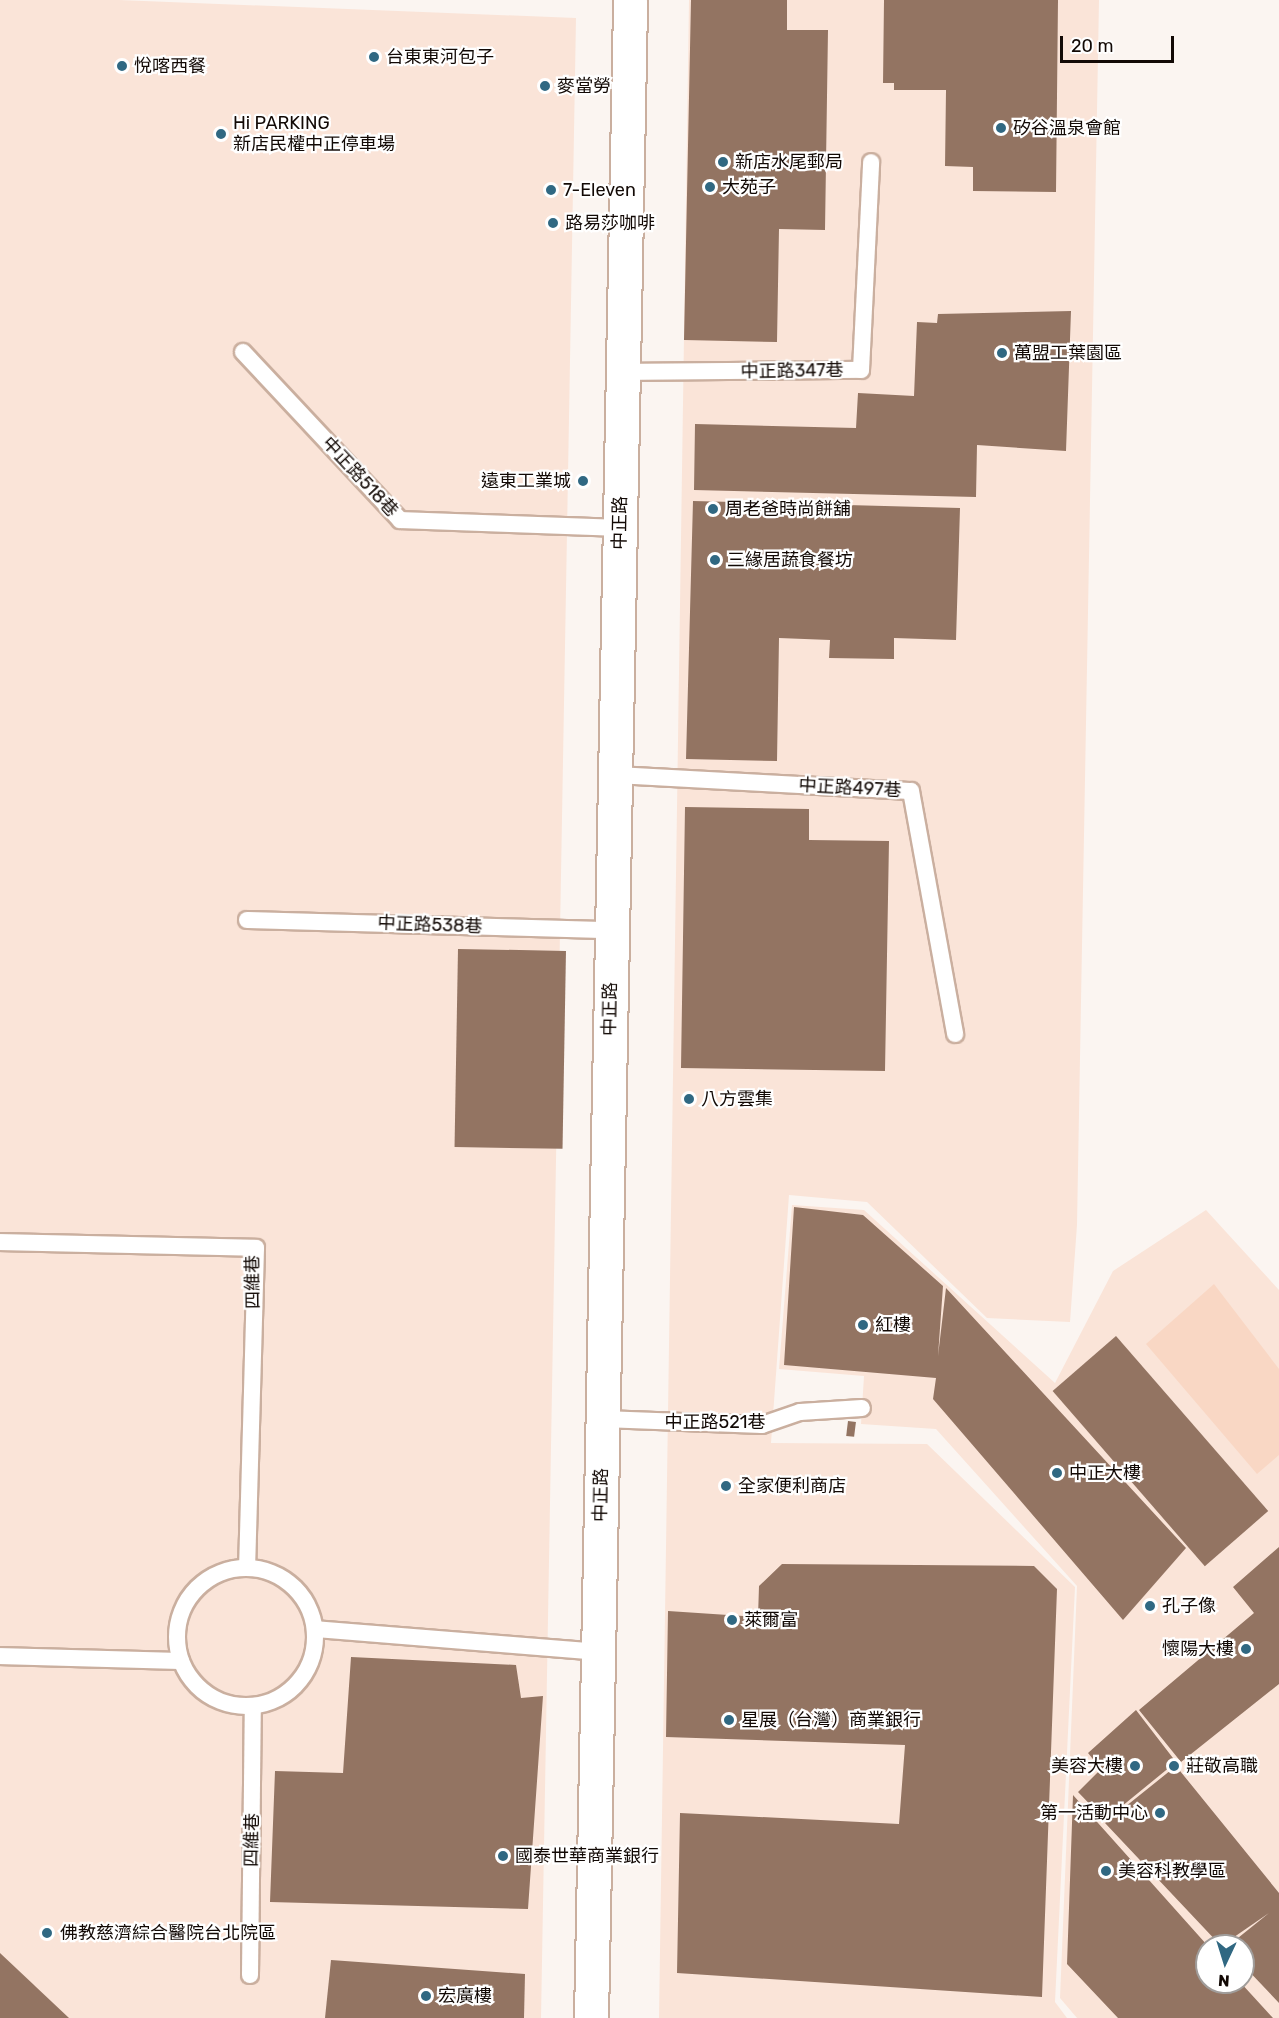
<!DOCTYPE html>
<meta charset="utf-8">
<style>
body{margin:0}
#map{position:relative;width:1279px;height:2018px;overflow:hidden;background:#fbf5f1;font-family:Rubik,"Noto Sans TC",sans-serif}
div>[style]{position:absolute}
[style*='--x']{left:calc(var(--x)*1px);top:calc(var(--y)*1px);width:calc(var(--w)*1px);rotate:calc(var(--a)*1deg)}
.built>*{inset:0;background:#fae4d8}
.green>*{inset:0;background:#f9d7c4}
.building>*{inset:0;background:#937462;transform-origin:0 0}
.roads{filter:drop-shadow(2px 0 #caaf9f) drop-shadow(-2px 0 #caaf9f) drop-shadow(0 2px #caaf9f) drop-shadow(0 -2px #caaf9f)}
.service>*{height:16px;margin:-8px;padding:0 8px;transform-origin:8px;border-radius:8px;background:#fff}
.service>.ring{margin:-8px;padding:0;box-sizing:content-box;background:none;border:16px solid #fff;border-radius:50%}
.tertiary>*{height:33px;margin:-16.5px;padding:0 16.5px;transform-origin:16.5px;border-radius:16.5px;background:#fff}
.dots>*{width:16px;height:16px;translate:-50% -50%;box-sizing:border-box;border:3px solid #fff;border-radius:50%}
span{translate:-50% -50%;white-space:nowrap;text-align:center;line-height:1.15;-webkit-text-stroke:4.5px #fff;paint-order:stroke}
.poi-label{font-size:18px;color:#120905}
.left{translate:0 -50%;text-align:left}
.right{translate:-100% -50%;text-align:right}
.street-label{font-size:18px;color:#120905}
.north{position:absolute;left:1195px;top:1934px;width:60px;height:60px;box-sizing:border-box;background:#fff;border:2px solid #a09d9b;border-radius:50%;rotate:184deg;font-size:16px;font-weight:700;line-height:24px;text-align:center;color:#120905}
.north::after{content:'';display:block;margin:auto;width:21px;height:27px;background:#306882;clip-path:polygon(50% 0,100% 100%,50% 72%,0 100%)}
.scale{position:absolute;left:1060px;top:36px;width:114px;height:27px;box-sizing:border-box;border:3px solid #120905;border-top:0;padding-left:8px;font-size:18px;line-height:21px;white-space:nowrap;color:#120905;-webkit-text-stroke:4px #fff;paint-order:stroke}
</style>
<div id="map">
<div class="built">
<i style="clip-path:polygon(0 0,119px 0,576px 18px,541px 2018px,0 2018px)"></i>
<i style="clip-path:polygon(689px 0,1099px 0,1077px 1225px,1070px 1322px,987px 1318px,867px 1202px,789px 1195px,771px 1443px,927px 1444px,1075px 1587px,1055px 2002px,1067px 2018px,659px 2018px)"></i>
<i style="clip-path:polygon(evenodd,792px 1205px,864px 1210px,1055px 1383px,1113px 1271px,1206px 1210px,1279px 1290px,1279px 2018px,1077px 2018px,1060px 1998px,1077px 1586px,936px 1429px,861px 1424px,864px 1376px,779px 1369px,792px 1205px,1207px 1946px,1243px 1946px,1243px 1982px,1207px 1982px,1207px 1946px)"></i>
</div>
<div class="green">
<i style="clip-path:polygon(1214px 1284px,1279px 1369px,1279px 1455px,1257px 1474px,1146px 1344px)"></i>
</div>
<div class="building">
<i style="clip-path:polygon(691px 0,787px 0,787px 30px,828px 30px,825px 230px,779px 229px,777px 342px,684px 340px)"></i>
<i style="clip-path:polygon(884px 0,1058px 0,1056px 192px,973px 191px,973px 167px,945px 166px,946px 90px,894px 90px,894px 83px,883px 83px)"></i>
<i style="clip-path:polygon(1071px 311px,1066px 451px,977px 445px,976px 497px,694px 490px,695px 424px,856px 428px,858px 393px,914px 396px,917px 322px,937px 323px,938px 314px)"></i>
<i style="clip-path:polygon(693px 501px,960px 508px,956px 640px,894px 638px,894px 659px,829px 658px,830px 640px,779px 638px,777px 761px,686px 759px)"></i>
<i style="clip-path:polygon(685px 807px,809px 809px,809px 840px,889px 841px,885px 1071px,681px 1068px)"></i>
<i style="left:458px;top:949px;width:108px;height:198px;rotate:1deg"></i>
<i style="clip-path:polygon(794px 1207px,863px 1215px,943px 1286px,938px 1356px,946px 1288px,1186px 1548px,1123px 1620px,933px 1399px,936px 1378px,784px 1365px)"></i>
<i style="left:1116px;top:1336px;width:232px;height:84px;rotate:49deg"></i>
<i style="left:848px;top:1421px;width:8px;height:15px;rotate:7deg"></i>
<i style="clip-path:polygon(1279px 1547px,1279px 1684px,1181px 1762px,1139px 1710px,1254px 1613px,1233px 1587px)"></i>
<i style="clip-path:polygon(782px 1564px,1034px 1566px,1057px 1589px,1042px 1997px,677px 1973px,680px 1813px,899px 1824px,905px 1745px,666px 1737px,668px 1611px,758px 1617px,759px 1586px)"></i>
<i style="clip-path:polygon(351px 1657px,516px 1665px,521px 1698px,543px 1696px,528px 1909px,270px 1902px,275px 1771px,343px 1773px)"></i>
<i style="clip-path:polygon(1136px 1710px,1176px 1762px,1105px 1820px,1078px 1792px,1101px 1769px,1088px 1753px)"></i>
<i style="clip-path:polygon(1176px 1766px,1279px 1893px,1279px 2003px,1243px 1965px,1243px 1946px,1228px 1946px,1269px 1913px,1221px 1946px,1105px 1823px)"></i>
<i style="clip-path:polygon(1073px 1795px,1207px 1945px,1207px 1982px,1240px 1982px,1273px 2018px,1118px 2018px,1067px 1964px)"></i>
<i style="clip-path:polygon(0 1953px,69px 2018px,0 2018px)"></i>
<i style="clip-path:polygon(331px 1960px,525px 1974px,524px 2018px,325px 2018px)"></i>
</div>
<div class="roads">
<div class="service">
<i style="--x:243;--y:352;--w:230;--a:46.9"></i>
<i style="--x:400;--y:520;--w:220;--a:2.1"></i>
<i style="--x:623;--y:372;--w:238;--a:-0.5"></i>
<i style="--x:861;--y:370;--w:208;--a:-87.2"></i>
<i style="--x:615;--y:775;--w:296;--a:3.1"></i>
<i style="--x:911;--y:791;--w:247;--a:79.7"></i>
<i style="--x:247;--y:920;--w:365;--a:1.6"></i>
<i style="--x:0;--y:1242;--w:256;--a:1.3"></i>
<i style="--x:256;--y:1248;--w:320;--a:91.6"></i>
<i style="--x:603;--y:1419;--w:159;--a:2.2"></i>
<i style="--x:762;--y:1425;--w:40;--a:-18.9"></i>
<i style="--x:800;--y:1412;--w:62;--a:-3.7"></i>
<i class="ring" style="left:177px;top:1568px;width:122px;height:122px"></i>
<i style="--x:315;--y:1629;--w:284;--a:4.6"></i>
<i style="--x:0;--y:1656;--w:181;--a:1.6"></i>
<i style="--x:250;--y:1975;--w:269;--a:-89.4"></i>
</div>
<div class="tertiary">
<i style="--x:591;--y:2018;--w:2018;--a:-88.89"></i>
</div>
</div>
<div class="dots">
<i style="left:374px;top:57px;background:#306882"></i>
<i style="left:122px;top:66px;background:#306882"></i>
<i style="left:545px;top:86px;background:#306882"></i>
<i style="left:1001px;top:128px;background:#306882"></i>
<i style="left:221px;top:134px;background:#306882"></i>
<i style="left:723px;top:162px;background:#306882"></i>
<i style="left:710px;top:187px;background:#306882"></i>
<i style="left:551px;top:190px;background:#306882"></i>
<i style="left:553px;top:223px;background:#306882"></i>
<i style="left:1002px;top:353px;background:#306882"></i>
<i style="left:583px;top:481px;background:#306882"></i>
<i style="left:713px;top:509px;background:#306882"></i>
<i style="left:715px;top:560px;background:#306882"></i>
<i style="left:689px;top:1099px;background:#306882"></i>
<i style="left:863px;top:1325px;background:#306882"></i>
<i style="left:1057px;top:1473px;background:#306882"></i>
<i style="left:726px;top:1486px;background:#306882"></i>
<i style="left:1150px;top:1606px;background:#306882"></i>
<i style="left:732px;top:1620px;background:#306882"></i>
<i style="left:1246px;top:1649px;background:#306882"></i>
<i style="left:729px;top:1720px;background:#306882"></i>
<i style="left:1135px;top:1766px;background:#306882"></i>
<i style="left:1174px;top:1766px;background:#306882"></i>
<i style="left:1160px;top:1813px;background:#306882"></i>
<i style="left:503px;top:1856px;background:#306882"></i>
<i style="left:1106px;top:1871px;background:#306882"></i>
<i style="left:47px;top:1933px;background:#306882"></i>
<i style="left:426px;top:1996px;background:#306882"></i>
</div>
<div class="poi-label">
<span class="left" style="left:386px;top:57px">台東東河包子</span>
<span class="left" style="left:134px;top:66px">悅喀西餐</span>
<span class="left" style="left:557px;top:86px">麥當勞</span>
<span class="left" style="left:233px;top:134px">Hi PARKING<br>新店民權中正停車場</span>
<span class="left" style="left:1013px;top:128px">矽谷溫泉會館</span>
<span class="left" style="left:735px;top:162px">新店水尾郵局</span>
<span class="left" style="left:722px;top:187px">大苑子</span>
<span class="left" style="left:563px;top:190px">7-Eleven</span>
<span class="left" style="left:565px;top:223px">路易莎咖啡</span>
<span class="left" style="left:1014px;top:353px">萬盟工葉園區</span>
<span class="right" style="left:571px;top:481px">遠東工業城</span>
<span class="left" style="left:725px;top:509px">周老爸時尚餅舖</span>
<span class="left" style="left:727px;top:560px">三緣居蔬食餐坊</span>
<span class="left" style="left:701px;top:1099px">八方雲集</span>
<span class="left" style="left:875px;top:1325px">紅樓</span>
<span class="left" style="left:1069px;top:1473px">中正大樓</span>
<span class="left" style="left:738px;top:1486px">全家便利商店</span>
<span class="left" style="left:1162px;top:1606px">孔子像</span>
<span class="left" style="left:744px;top:1620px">萊爾富</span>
<span class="right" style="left:1234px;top:1649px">懷陽大樓</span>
<span class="left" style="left:741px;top:1720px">星展（台灣）商業銀行</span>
<span class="right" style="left:1123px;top:1766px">美容大樓</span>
<span class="left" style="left:1186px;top:1766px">莊敬高職</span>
<span class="right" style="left:1148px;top:1813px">第一活動中心</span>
<span class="left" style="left:515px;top:1856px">國泰世華商業銀行</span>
<span class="left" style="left:1118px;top:1871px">美容科教學區</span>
<span class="left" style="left:60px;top:1933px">佛教慈濟綜合醫院台北院區</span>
<span class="left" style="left:438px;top:1996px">宏廣樓</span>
</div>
<div class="street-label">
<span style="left:792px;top:371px;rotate:-1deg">中正路347巷</span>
<span style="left:360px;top:477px;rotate:47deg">中正路518巷</span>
<span style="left:620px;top:523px;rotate:-89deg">中正路</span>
<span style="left:850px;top:788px;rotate:3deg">中正路497巷</span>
<span style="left:430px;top:925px;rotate:2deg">中正路538巷</span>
<span style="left:610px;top:1009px;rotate:-89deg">中正路</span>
<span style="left:253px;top:1282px;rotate:-91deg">四維巷</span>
<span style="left:715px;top:1422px">中正路521巷</span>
<span style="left:601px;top:1495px;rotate:-89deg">中正路</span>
<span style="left:252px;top:1840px;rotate:-89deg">四維巷</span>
</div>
<div class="north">N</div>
<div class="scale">20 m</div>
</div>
